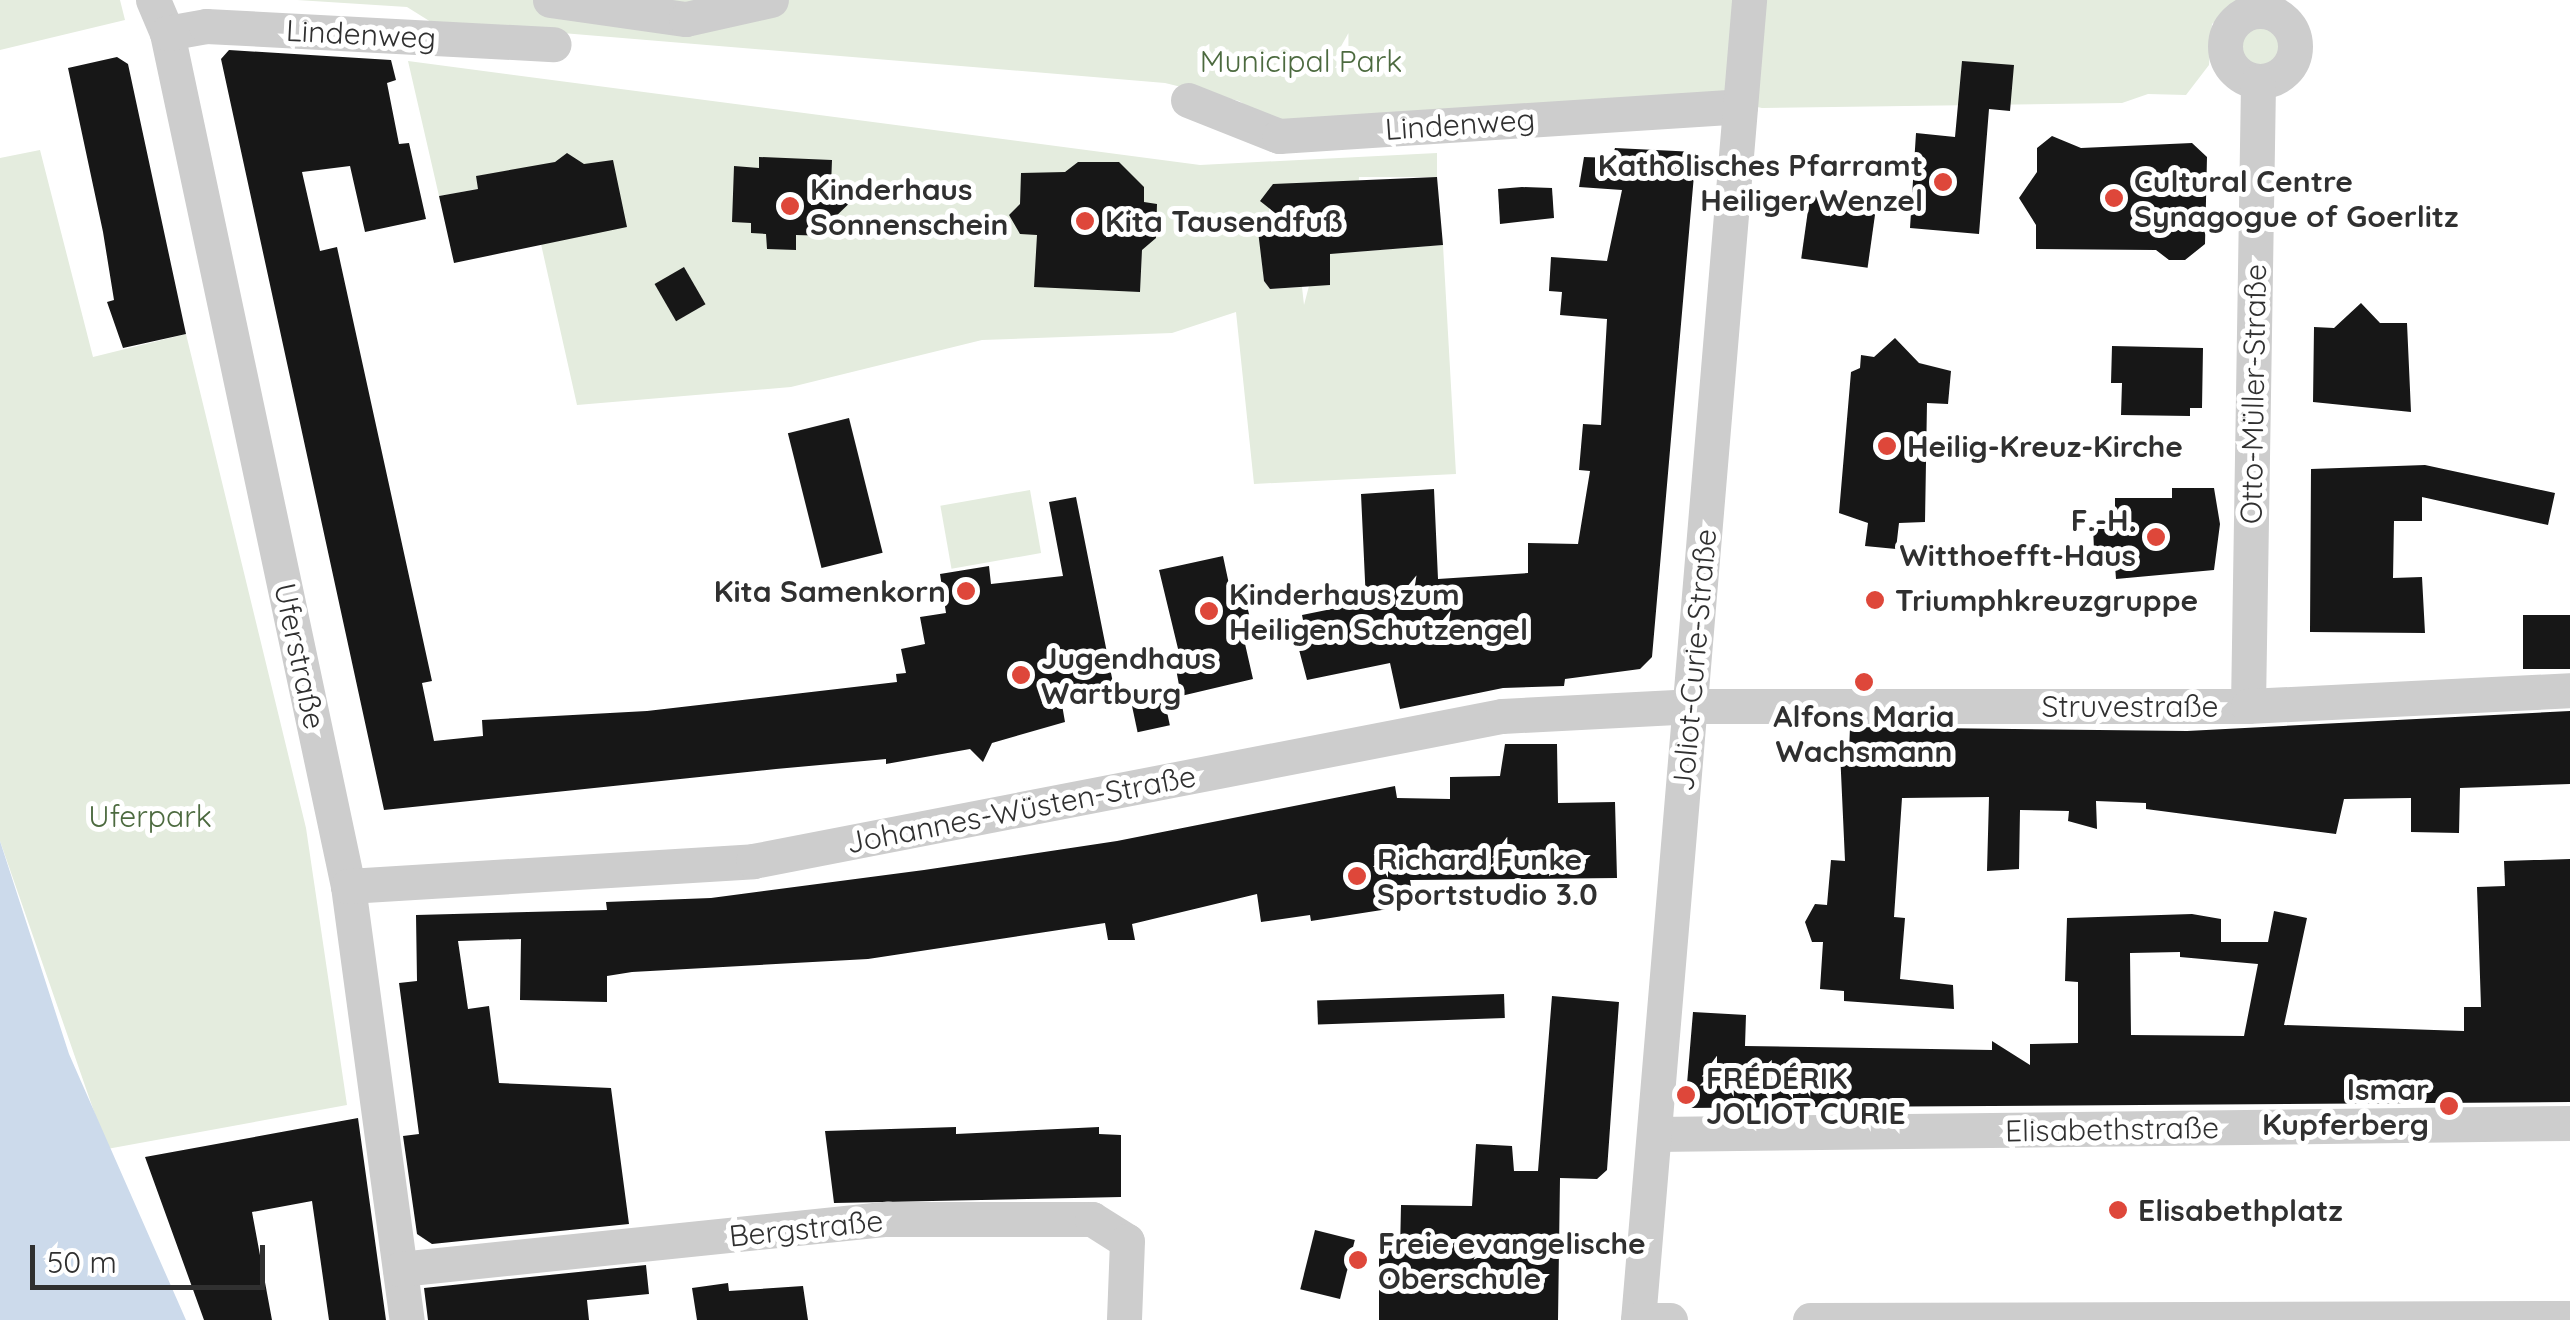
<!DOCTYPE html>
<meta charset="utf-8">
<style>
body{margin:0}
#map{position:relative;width:2570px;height:1320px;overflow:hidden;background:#fff;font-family:Quicksand,sans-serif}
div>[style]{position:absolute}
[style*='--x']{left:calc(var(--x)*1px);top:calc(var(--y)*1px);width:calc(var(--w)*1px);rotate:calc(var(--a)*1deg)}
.green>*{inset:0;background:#e4ecde;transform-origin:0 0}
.round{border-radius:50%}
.water>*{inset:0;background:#ccdaeb}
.building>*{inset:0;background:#171717;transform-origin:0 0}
.street>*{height:35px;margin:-17.5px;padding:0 17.5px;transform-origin:17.5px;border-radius:17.5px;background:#cdcdcd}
.street>.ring{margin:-17.5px;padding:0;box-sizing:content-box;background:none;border:35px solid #cdcdcd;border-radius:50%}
.dots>*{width:28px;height:28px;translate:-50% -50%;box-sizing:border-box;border:5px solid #fff;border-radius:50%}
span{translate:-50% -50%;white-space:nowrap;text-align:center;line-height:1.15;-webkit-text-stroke:10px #fff;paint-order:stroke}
.street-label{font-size:30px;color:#303030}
.park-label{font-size:30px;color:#4c6a3f}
.poi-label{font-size:30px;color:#303030;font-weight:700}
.right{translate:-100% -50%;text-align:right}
.left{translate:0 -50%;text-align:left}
.scale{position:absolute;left:30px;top:1245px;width:235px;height:45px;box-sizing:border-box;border:5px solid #303030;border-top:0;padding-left:12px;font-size:30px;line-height:35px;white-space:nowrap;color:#303030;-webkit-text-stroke:8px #fff;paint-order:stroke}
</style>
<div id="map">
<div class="green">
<i style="clip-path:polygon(0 0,120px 0,125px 20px,0 50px)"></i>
<i style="clip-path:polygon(297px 0,2242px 0,2212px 24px,2209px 65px,2186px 95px,2148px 94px,2122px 103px,1762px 108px,1716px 98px,1274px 123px,1239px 101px,1165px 83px,431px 22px,407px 7px)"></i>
<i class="round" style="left:2238px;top:24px;width:44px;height:44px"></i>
<i style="clip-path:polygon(evenodd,408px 61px,1200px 165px,1437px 153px,1437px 177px,1359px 177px,1354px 252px,1443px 245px,1456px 474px,1254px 484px,1236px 312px,1172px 333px,982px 340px,791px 387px,577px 405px,524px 168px,477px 176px,478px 189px,439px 196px,408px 61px,1326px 182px,1330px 258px,1309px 286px,1304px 305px,1302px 287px,1270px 289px,1264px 281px,1259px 231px,1270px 230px,1269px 207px,1293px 183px,1326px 182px)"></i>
<i style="clip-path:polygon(40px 150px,93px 357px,186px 334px,306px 828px,347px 1105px,107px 1149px,0 841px,0 158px)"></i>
<i style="left:1030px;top:490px;width:64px;height:91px;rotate:80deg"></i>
</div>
<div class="water">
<i style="clip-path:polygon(0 841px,69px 1054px,186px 1320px,0 1320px)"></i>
</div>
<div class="building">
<i style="clip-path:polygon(229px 50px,391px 60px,396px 80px,387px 83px,399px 144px,409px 143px,426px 219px,365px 232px,350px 166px,302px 172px,320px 251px,337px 247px,432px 681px,422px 683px,434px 741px,483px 736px,482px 720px,647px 711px,897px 682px,896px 674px,906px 673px,901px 649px,925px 644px,920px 617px,946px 613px,940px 574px,989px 566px,991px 584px,1063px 576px,1049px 502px,1076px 497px,1114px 688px,1061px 699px,1065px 722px,992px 743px,983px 762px,970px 749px,886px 764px,886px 759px,776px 769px,384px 810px,221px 59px)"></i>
<i style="clip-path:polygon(117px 57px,128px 64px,186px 334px,123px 348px,107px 302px,114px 300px,103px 232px,68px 68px)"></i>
<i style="clip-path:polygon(1962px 61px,2014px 65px,2010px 111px,1989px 109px,1979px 234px,1910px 228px,1916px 133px,1955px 137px)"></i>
<i style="clip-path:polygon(2052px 136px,2081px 148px,2192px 143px,2207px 157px,2205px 244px,2185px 260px,2169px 260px,2156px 250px,2036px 249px,2036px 225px,2019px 198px,2037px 172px,2037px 148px)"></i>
<i style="clip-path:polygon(1615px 148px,1696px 152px,1652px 657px,1640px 669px,1565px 679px,1564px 686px,1503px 688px,1400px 709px,1390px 663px,1307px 680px,1293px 627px,1304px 625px,1302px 615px,1366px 602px,1361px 494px,1434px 489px,1438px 579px,1528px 573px,1528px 543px,1578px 544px,1590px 471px,1579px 470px,1583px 424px,1601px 425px,1607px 319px,1560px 315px,1562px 292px,1549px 291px,1551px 257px,1607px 261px,1622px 190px,1579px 187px,1584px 157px,1612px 158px)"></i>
<i style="clip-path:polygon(567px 153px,584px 164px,613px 160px,627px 227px,454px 263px,439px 196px,478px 189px,476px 176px,555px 162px)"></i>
<i style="clip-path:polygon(759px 157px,832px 160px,831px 186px,862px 191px,830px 222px,829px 236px,796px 235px,796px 250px,767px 249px,766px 234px,751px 233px,751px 223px,732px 222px,734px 166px,759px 168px)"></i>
<i style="clip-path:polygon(1078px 162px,1119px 162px,1144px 187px,1144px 202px,1157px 204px,1156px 238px,1142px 250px,1140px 292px,1034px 287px,1037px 235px,1020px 234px,1009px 215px,1020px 204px,1021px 173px,1065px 172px)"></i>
<i style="clip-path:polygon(1437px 177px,1443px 245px,1330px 254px,1330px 285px,1270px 289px,1264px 281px,1258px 231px,1294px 228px,1260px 201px,1273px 184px)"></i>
<i style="clip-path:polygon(1522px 187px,1552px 188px,1554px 218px,1500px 224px,1498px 189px)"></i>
<i style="left:1810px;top:196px;width:67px;height:63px;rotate:8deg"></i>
<i style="left:684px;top:267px;width:43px;height:34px;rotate:60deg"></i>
<i style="clip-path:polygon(2361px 303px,2380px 323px,2407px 323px,2411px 412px,2313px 402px,2314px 327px,2334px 328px)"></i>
<i style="clip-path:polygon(1895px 338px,1919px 363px,1951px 371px,1948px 404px,1927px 403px,1925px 522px,1899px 523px,1896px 549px,1865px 546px,1868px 523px,1839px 513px,1851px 372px,1860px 368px,1861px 355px,1874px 357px)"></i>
<i style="clip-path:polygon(2112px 346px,2203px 348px,2202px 408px,2190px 408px,2190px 416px,2121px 415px,2122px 383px,2111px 383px)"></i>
<i style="left:849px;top:418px;width:139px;height:63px;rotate:76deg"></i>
<i style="clip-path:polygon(2425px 465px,2555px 493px,2548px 525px,2422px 497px,2422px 521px,2394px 521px,2393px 578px,2422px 577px,2425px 633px,2310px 632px,2311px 469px)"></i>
<i style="clip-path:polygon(2172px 488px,2214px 488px,2220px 524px,2214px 570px,2116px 579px,2114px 552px,2094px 551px,2093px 524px,2115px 523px,2115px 498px,2172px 498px)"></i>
<i style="clip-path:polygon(1223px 556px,1230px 589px,1242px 586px,1254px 634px,1243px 635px,1253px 679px,1181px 696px,1174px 658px,1180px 657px,1159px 570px)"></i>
<i style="left:2570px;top:615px;width:54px;height:47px;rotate:90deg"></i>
<i style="left:1163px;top:693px;width:33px;height:33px;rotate:78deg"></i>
<i style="clip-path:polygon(2570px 711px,2570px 784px,2460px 788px,2459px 833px,2411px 832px,2411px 798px,2344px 799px,2336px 834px,2146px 809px,2146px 803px,2096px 801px,2097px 829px,2068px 821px,2069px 811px,2020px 810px,2019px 869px,1987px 871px,1989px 797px,1902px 798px,1894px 917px,1905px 918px,1900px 979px,1953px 985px,1954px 1009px,1844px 1001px,1844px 991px,1820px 989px,1823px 942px,1812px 942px,1805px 922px,1815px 904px,1827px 905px,1831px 860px,1845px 861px,1840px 751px,1849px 752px,1850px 727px,2187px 731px)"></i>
<i style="clip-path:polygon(1505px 744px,1557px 744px,1558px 803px,1615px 802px,1617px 878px,1410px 880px,1414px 905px,1311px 921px,1310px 915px,1261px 922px,1257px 894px,1132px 924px,1135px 940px,1108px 940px,1105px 923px,868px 959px,632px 972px,607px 976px,607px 1002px,520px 1000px,521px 939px,458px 941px,468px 1009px,489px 1006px,499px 1083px,611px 1088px,629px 1224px,432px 1244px,417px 1234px,403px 1136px,419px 1134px,399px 983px,417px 981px,416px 915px,607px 910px,606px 902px,711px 898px,924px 870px,1117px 841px,1395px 786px,1397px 798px,1450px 799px,1450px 777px,1500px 776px)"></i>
<i style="clip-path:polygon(evenodd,2570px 859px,2570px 1102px,1685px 1108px,1693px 1012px,1746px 1015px,1745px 1046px,1992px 1050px,1992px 1041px,2030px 1065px,2030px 1044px,2078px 1043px,2078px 982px,2065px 981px,2067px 918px,2192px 914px,2221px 919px,2221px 942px,2268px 942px,2274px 911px,2307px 918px,2284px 1025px,2464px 1031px,2464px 1007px,2481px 1007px,2477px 887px,2505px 886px,2504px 861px,2570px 859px,2180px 952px,2180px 957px,2258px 964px,2244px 1036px,2131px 1035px,2130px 953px,2180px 952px)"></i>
<i style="left:1504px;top:994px;width:24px;height:187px;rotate:88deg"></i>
<i style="clip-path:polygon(1552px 996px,1619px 1002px,1607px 1170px,1597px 1179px,1560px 1178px,1558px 1320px,1379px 1320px,1379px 1246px,1400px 1251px,1401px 1205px,1472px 1206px,1476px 1144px,1512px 1146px,1514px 1171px,1538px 1171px)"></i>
<i style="clip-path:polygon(358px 1118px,386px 1320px,329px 1320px,312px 1201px,252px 1212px,272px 1320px,204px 1320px,145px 1157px)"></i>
<i style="clip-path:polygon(956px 1127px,956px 1134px,1099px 1127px,1099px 1134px,1121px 1135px,1121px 1197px,834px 1203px,825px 1131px)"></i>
<i style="left:1315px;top:1230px;width:41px;height:61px;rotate:14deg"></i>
<i style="clip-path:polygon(646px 1265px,649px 1294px,587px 1300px,589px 1320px,428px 1320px,424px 1288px)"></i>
<i style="clip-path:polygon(728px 1283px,729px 1291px,803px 1286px,808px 1320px,697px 1320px,692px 1288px)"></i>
</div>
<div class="street">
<i style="--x:153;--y:0;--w:36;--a:67"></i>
<i style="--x:167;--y:33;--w:872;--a:78.02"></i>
<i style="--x:348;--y:886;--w:438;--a:82.3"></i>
<i style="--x:550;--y:0;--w:137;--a:8"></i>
<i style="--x:686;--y:19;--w:87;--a:-12.6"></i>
<i class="ring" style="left:2225px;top:11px;width:35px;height:35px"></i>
<i style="--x:167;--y:33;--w:40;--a:-10"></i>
<i style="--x:206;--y:26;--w:348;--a:3"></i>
<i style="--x:1188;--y:100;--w:98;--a:21.6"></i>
<i style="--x:1279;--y:136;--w:462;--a:-3.7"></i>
<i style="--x:2248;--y:706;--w:624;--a:-89.08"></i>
<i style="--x:348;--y:886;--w:406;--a:-3.5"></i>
<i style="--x:753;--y:861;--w:763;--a:-10.96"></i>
<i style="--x:1502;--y:716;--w:188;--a:-3"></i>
<i style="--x:1690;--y:706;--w:558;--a:0"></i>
<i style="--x:2248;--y:706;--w:322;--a:-2.8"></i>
<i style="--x:1655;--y:1134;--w:915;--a:-0.69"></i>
<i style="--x:400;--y:1269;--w:491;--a:-5.9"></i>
<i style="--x:888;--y:1219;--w:204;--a:0"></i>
<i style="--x:1092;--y:1219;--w:41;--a:32.2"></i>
<i style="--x:1127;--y:1241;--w:79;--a:92.2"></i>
<i style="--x:1638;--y:1320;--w:1325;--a:-85.19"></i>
<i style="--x:1638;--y:1320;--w:32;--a:0"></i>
<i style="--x:1810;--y:1320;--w:760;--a:-0.15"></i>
</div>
<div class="dots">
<i style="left:1943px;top:182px;background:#de473a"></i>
<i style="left:2114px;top:198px;background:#de473a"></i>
<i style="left:790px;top:206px;background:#de473a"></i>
<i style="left:1085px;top:221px;background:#de473a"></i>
<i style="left:1887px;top:446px;background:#de473a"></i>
<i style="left:2156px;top:537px;background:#de473a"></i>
<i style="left:966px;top:591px;background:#de473a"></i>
<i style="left:1875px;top:600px;background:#de473a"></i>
<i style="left:1209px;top:611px;background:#de473a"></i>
<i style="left:1021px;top:675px;background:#de473a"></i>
<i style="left:1864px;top:682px;background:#de473a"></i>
<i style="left:1357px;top:876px;background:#de473a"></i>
<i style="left:1686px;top:1095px;background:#de473a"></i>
<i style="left:2449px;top:1106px;background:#de473a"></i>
<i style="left:2118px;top:1210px;background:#de473a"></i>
<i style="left:1358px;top:1260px;background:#de473a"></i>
</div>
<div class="street-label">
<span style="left:361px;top:34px;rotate:3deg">Lindenweg</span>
<span style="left:1460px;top:124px;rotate:-4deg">Lindenweg</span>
<span style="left:2253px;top:394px;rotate:-89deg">Otto-Müller-Straße</span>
<span style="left:300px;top:656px;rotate:78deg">Uferstraße</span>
<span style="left:1694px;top:660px;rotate:-85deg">Joliot-Curie-Straße</span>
<span style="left:2130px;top:706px">Struvestraße</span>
<span style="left:1021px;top:809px;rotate:-11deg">Johannes-Wüsten-Straße</span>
<span style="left:2112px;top:1129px;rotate:-1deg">Elisabethstraße</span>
<span style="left:806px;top:1228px;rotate:-6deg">Bergstraße</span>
</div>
<div class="park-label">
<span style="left:1301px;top:61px">Municipal Park</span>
<span style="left:150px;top:816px">Uferpark</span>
</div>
<div class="poi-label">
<span class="right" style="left:1923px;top:182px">Katholisches Pfarramt<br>Heiliger Wenzel</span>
<span class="left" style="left:2134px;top:198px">Cultural Centre<br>Synagogue of Goerlitz</span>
<span class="left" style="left:810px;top:206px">Kinderhaus<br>Sonnenschein</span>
<span class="left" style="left:1105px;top:221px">Kita Tausendfuß</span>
<span class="left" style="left:1907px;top:446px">Heilig-Kreuz-Kirche</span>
<span class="right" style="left:2136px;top:537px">F.-H.<br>Witthoefft-Haus</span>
<span class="right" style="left:946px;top:591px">Kita Samenkorn</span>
<span class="left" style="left:1229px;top:611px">Kinderhaus zum<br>Heiligen Schutzengel</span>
<span class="left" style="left:1895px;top:600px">Triumphkreuzgruppe</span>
<span class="left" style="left:1041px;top:675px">Jugendhaus<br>Wartburg</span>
<span style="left:1864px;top:733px">Alfons Maria<br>Wachsmann</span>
<span class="left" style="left:1377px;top:876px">Richard Funke<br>Sportstudio 3.0</span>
<span class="left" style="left:1706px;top:1095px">FRÉDÉRIK<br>JOLIOT CURIE</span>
<span class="right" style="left:2429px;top:1106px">Ismar<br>Kupferberg</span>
<span class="left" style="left:2138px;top:1210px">Elisabethplatz</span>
<span class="left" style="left:1378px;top:1260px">Freie evangelische<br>Oberschule</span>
</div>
<div class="scale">50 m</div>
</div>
